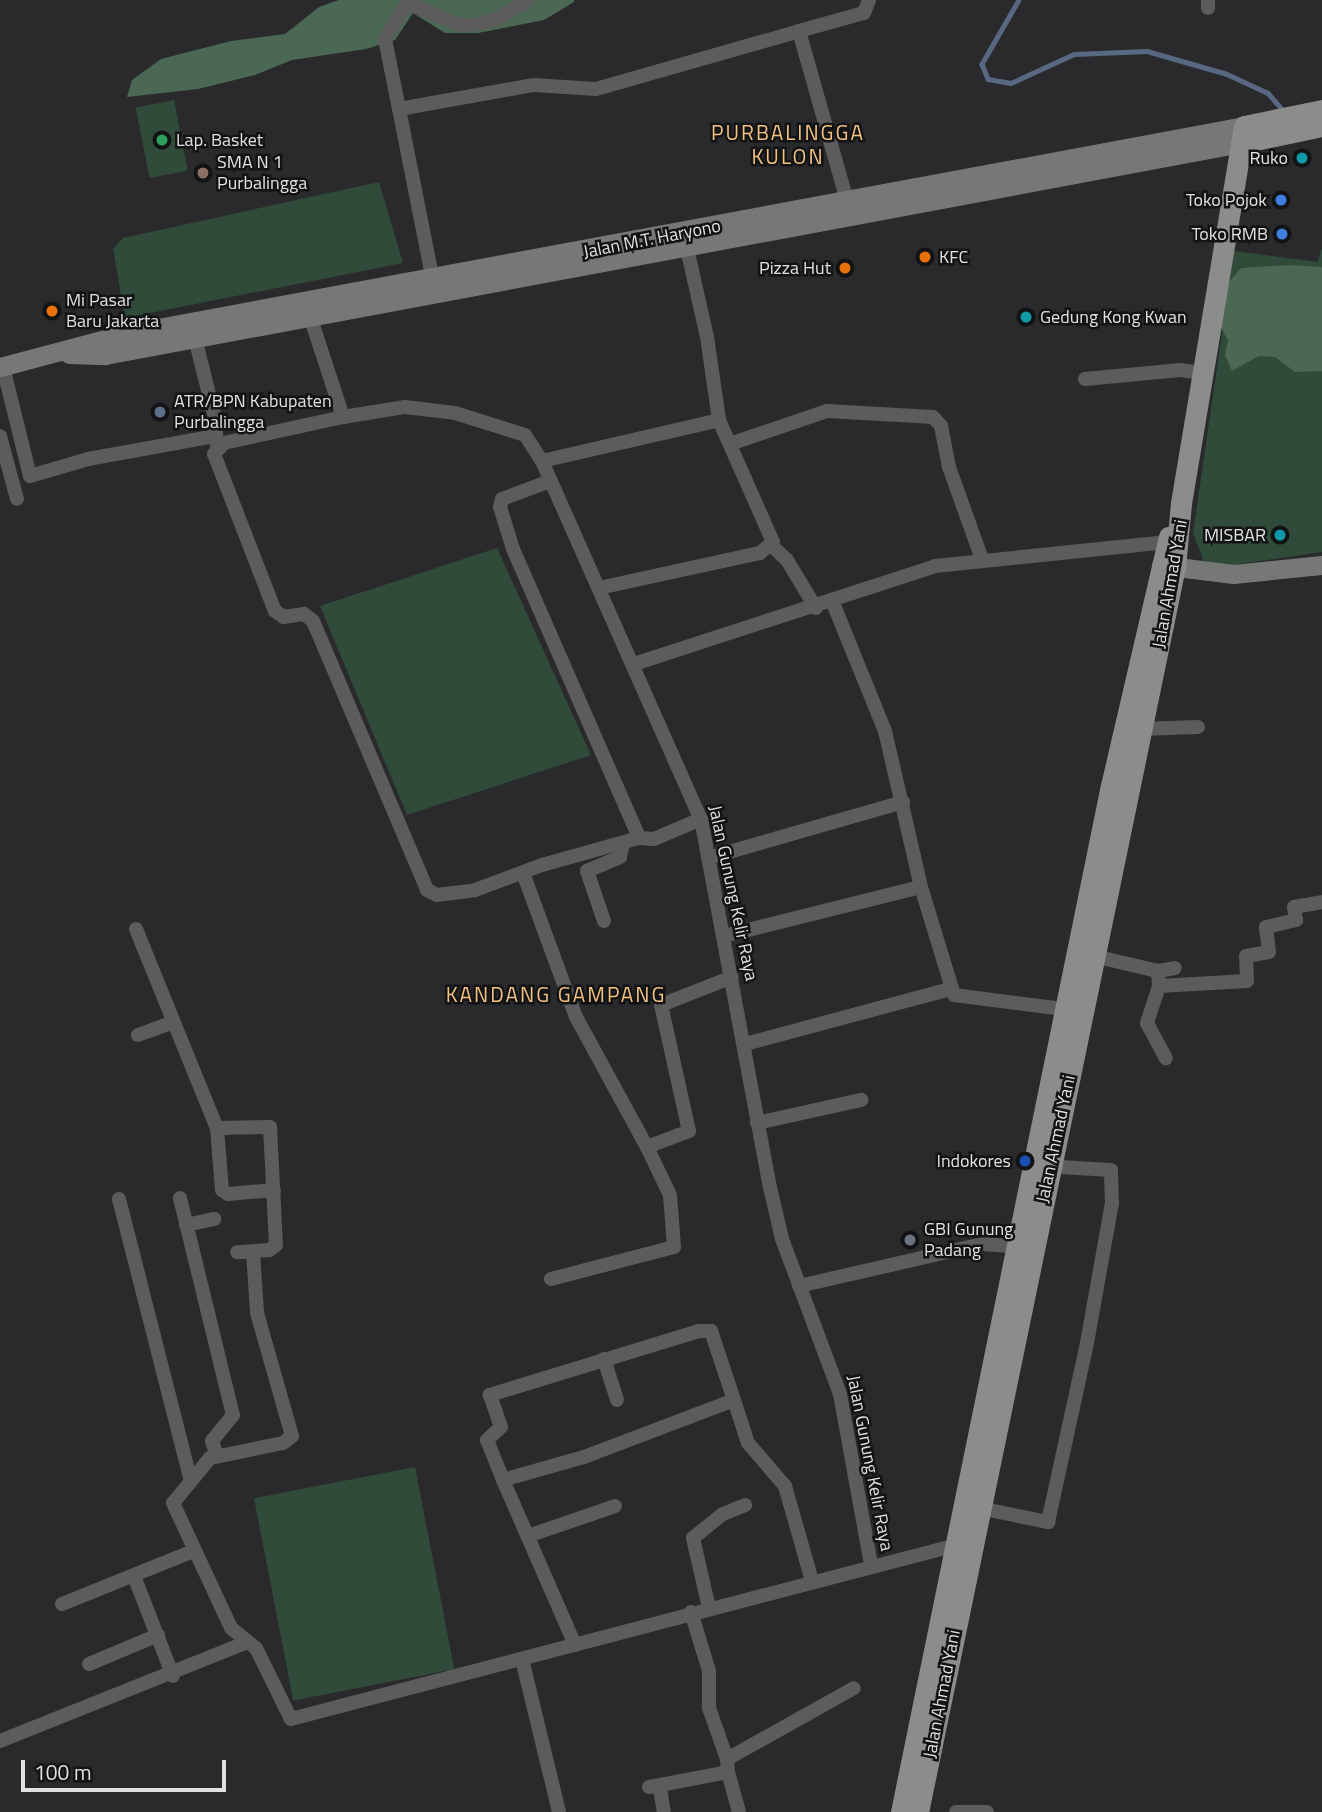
<!DOCTYPE html>
<style>
body{margin:0}
#map{position:relative;width:1322px;height:1812px;overflow:hidden;background:#2a2a2d;font-family:"Titillium Web",sans-serif}
div>[style]{position:absolute}
[style*='--x']{left:calc(var(--x)*1px);top:calc(var(--y)*1px);width:calc(var(--w)*1px);rotate:calc(var(--a)*1deg)}
.green>*{inset:0;background:#304b3a;transform-origin:0 0}
.forest>*{inset:0;background:#4a6854}
.stream>*{height:4.5px;margin:-2.25px;padding:0 2.25px;transform-origin:2.25px;border-radius:2.25px;background:#586883}
.street>*{height:14px;margin:-7px;padding:0 7px;transform-origin:7px;border-radius:7px;background:#5b5c5b}
.secondary>*{height:19px;margin:-9.5px;padding:0 9.5px;transform-origin:9.5px;border-radius:9.5px;background:#767876}
.primary>*{height:21px;margin:-10.5px;padding:0 10.5px;transform-origin:10.5px;border-radius:10.5px;background:#8b8d8b}
.dots>*{width:19px;height:19px;translate:-50% -50%;box-sizing:border-box;border:4px solid #121314;border-radius:50%}
span{translate:-50% -50%;white-space:nowrap;text-align:center;line-height:1.15;-webkit-text-stroke:5px #121314;paint-order:stroke}
.poi-label{font-size:18px;color:#e1e1e3}
.left{translate:0 -50%;text-align:left}
.right{translate:-100% -50%;text-align:right}
.street-label{font-size:18px;color:#e1e1e3}
.quarter-label{font-size:21px;color:#f4c181;letter-spacing:2px}
.scale{position:absolute;left:21px;top:1760px;width:205px;height:32px;box-sizing:border-box;border:4px solid #e1e1e3;border-top:0;padding-left:9px;font-size:21px;line-height:24px;white-space:nowrap;color:#e1e1e3;-webkit-text-stroke:5px #121314;paint-order:stroke}
</style>
<div id="map">
<div class="green">
<i style="left:174px;top:100px;width:72px;height:39px;rotate:79deg"></i>
<i style="clip-path:polygon(379px 182px,403px 263px,125px 318px,113px 249px,123px 238px)"></i>
<i style="clip-path:polygon(1322px 247px,1322px 552px,1217px 567px,1204px 562px,1193px 533px,1234px 251px,1318px 262px)"></i>
<i style="clip-path:polygon(497px 548px,591px 755px,407px 815px,320px 606px)"></i>
<i style="left:415px;top:1467px;width:206px;height:164px;rotate:79deg"></i>
</div>
<div class="forest">
<i style="clip-path:polygon(339px 0,574px 0,574px 2px,544px 20px,478px 33px,445px 33px,413px 13px,395px 40px,366px 49px,292px 60px,255px 75px,198px 89px,127px 97px,132px 80px,161px 59px,231px 41px,285px 34px,319px 7px)"></i>
<i style="clip-path:polygon(1288px 265px,1322px 267px,1322px 371px,1295px 372px,1275px 357px,1259px 356px,1232px 371px,1225px 355px,1228px 340px,1217px 321px,1220px 292px,1241px 268px)"></i>
</div>
<div class="stream">
<i style="--x:1019;--y:0;--w:74;--a:120"></i>
<i style="--x:982;--y:64;--w:16;--a:68"></i>
<i style="--x:988;--y:79;--w:23;--a:10"></i>
<i style="--x:1011;--y:83;--w:69;--a:-24.7"></i>
<i style="--x:1074;--y:54;--w:73;--a:-2.4"></i>
<i style="--x:1147;--y:51;--w:83;--a:16"></i>
<i style="--x:1227;--y:74;--w:45;--a:24.9"></i>
<i style="--x:1268;--y:93;--w:21;--a:49"></i>
</div>
<div class="street">
<i style="--x:409;--y:0;--w:46;--a:121.6"></i>
<i style="--x:385;--y:39;--w:71;--a:78.7"></i>
<i style="--x:399;--y:109;--w:137;--a:-10.1"></i>
<i style="--x:534;--y:85;--w:62;--a:3.7"></i>
<i style="--x:596;--y:89;--w:211;--a:-15.9"></i>
<i style="--x:799;--y:31;--w:184;--a:74.2"></i>
<i style="--x:1208;--y:0;--w:8;--a:90"></i>
<i style="--x:406;--y:2;--w:58;--a:23.5"></i>
<i style="--x:459;--y:25;--w:13;--a:0"></i>
<i style="--x:472;--y:25;--w:24;--a:-12"></i>
<i style="--x:495;--y:20;--w:39;--a:-31"></i>
<i style="--x:799;--y:31;--w:67;--a:-15.5"></i>
<i style="--x:864;--y:13;--w:14;--a:-69"></i>
<i style="--x:399;--y:109;--w:179;--a:78.8"></i>
<i style="--x:310;--y:316;--w:106;--a:71.9"></i>
<i style="--x:343;--y:417;--w:122;--a:167.7"></i>
<i style="--x:224;--y:443;--w:15;--a:132"></i>
<i style="--x:214;--y:454;--w:168;--a:68.8"></i>
<i style="--x:275;--y:611;--w:11;--a:34"></i>
<i style="--x:284;--y:617;--w:20;--a:-9"></i>
<i style="--x:304;--y:614;--w:11;--a:38"></i>
<i style="--x:313;--y:621;--w:292;--a:67"></i>
<i style="--x:427;--y:890;--w:11;--a:27"></i>
<i style="--x:437;--y:895;--w:38;--a:-7"></i>
<i style="--x:475;--y:890;--w:72;--a:-20.5"></i>
<i style="--x:542;--y:865;--w:101;--a:-15.6"></i>
<i style="--x:195;--y:338;--w:82;--a:76"></i>
<i style="--x:215;--y:418;--w:28;--a:86"></i>
<i style="--x:3;--y:367;--w:112;--a:76.1"></i>
<i style="--x:30;--y:476;--w:60;--a:-16.3"></i>
<i style="--x:88;--y:459;--w:130;--a:-10.2"></i>
<i style="--x:1085;--y:379;--w:96;--a:-5.4"></i>
<i style="--x:1181;--y:370;--w:22;--a:8"></i>
<i style="--x:343;--y:417;--w:63;--a:-9.2"></i>
<i style="--x:405;--y:407;--w:50;--a:6.8"></i>
<i style="--x:455;--y:413;--w:73;--a:17.4"></i>
<i style="--x:525;--y:435;--w:31;--a:57"></i>
<i style="--x:542;--y:461;--w:392;--a:66.1"></i>
<i style="--x:701;--y:819;--w:374;--a:79.4"></i>
<i style="--x:770;--y:1187;--w:53;--a:77"></i>
<i style="--x:782;--y:1239;--w:165;--a:69.5"></i>
<i style="--x:840;--y:1394;--w:174;--a:79.7"></i>
<i style="--x:0;--y:436;--w:65;--a:74.9"></i>
<i style="--x:730;--y:444;--w:102;--a:-18.8"></i>
<i style="--x:827;--y:411;--w:106;--a:3.2"></i>
<i style="--x:933;--y:417;--w:12;--a:48"></i>
<i style="--x:941;--y:426;--w:42;--a:79"></i>
<i style="--x:949;--y:467;--w:98;--a:70.3"></i>
<i style="--x:542;--y:461;--w:182;--a:-13"></i>
<i style="--x:550;--y:481;--w:51;--a:159.4"></i>
<i style="--x:502;--y:499;--w:8;--a:104"></i>
<i style="--x:500;--y:507;--w:44;--a:72.8"></i>
<i style="--x:513;--y:549;--w:315;--a:66.4"></i>
<i style="--x:639;--y:838;--w:15;--a:4"></i>
<i style="--x:654;--y:839;--w:51;--a:-23.1"></i>
<i style="--x:772;--y:546;--w:21;--a:43"></i>
<i style="--x:787;--y:560;--w:56;--a:58.9"></i>
<i style="--x:599;--y:588;--w:165;--a:-12.3"></i>
<i style="--x:760;--y:553;--w:17;--a:-40"></i>
<i style="--x:773;--y:542;--w:133;--a:-113.9"></i>
<i style="--x:719;--y:420;--w:84;--a:-98.2"></i>
<i style="--x:707;--y:337;--w:91;--a:-102.7"></i>
<i style="--x:833;--y:603;--w:138;--a:67.9"></i>
<i style="--x:885;--y:731;--w:160;--a:77"></i>
<i style="--x:921;--y:887;--w:113;--a:73"></i>
<i style="--x:954;--y:995;--w:118;--a:7.3"></i>
<i style="--x:634;--y:664;--w:317;--a:-18"></i>
<i style="--x:935;--y:566;--w:241;--a:-5.9"></i>
<i style="--x:1141;--y:729;--w:57;--a:-2"></i>
<i style="--x:708;--y:858;--w:203;--a:-16"></i>
<i style="--x:523;--y:873;--w:153;--a:69.8"></i>
<i style="--x:576;--y:1017;--w:148;--a:61.4"></i>
<i style="--x:647;--y:1147;--w:45;--a:-20.9"></i>
<i style="--x:689;--y:1131;--w:129;--a:-102.5"></i>
<i style="--x:661;--y:1005;--w:76;--a:-21.5"></i>
<i style="--x:604;--y:921;--w:53;--a:-108.8"></i>
<i style="--x:587;--y:871;--w:36;--a:-23"></i>
<i style="--x:620;--y:857;--w:14;--a:-78"></i>
<i style="--x:136;--y:929;--w:215;--a:67.9"></i>
<i style="--x:217;--y:1128;--w:53;--a:-1.1"></i>
<i style="--x:270;--y:1127;--w:118;--a:87.1"></i>
<i style="--x:276;--y:1245;--w:9;--a:144"></i>
<i style="--x:269;--y:1250;--w:32;--a:176"></i>
<i style="--x:724;--y:936;--w:203;--a:-14"></i>
<i style="--x:1094;--y:956;--w:66;--a:13.2"></i>
<i style="--x:1158;--y:971;--w:17;--a:-10"></i>
<i style="--x:1158;--y:971;--w:15;--a:86"></i>
<i style="--x:1159;--y:986;--w:88;--a:-3.3"></i>
<i style="--x:1247;--y:981;--w:25;--a:-92"></i>
<i style="--x:1246;--y:956;--w:23;--a:-10"></i>
<i style="--x:1269;--y:952;--w:25;--a:-97"></i>
<i style="--x:1266;--y:927;--w:31;--a:-13"></i>
<i style="--x:1296;--y:920;--w:13;--a:-99"></i>
<i style="--x:1294;--y:907;--w:28;--a:-10"></i>
<i style="--x:1159;--y:986;--w:39;--a:108"></i>
<i style="--x:1147;--y:1023;--w:40;--a:62"></i>
<i style="--x:138;--y:1035;--w:37;--a:-20"></i>
<i style="--x:745;--y:1044;--w:212;--a:-15"></i>
<i style="--x:757;--y:1123;--w:107;--a:-12.5"></i>
<i style="--x:217;--y:1128;--w:62;--a:85.4"></i>
<i style="--x:222;--y:1190;--w:7;--a:34"></i>
<i style="--x:228;--y:1194;--w:46;--a:-5"></i>
<i style="--x:180;--y:1198;--w:223;--a:76.3"></i>
<i style="--x:233;--y:1415;--w:33;--a:129"></i>
<i style="--x:212;--y:1441;--w:16;--a:72"></i>
<i style="--x:119;--y:1199;--w:287;--a:75.7"></i>
<i style="--x:186;--y:1225;--w:29;--a:-12"></i>
<i style="--x:253;--y:1252;--w:61;--a:86.2"></i>
<i style="--x:257;--y:1313;--w:128;--a:74.1"></i>
<i style="--x:292;--y:1436;--w:11;--a:142"></i>
<i style="--x:283;--y:1443;--w:75;--a:168.4"></i>
<i style="--x:210;--y:1458;--w:58;--a:129.4"></i>
<i style="--x:173;--y:1503;--w:138;--a:65.1"></i>
<i style="--x:231;--y:1628;--w:32;--a:39"></i>
<i style="--x:256;--y:1648;--w:79;--a:63.8"></i>
<i style="--x:291;--y:1719;--w:684;--a:-14.65"></i>
<i style="--x:551;--y:1279;--w:127;--a:-14.6"></i>
<i style="--x:674;--y:1247;--w:52;--a:-94.4"></i>
<i style="--x:670;--y:1195;--w:53;--a:-115.6"></i>
<i style="--x:799;--y:1286;--w:188;--a:-12.9"></i>
<i style="--x:982;--y:1244;--w:42;--a:4.1"></i>
<i style="--x:604;--y:1359;--w:43;--a:72.4"></i>
<i style="--x:734;--y:1400;--w:45;--a:72"></i>
<i style="--x:748;--y:1443;--w:57;--a:49.3"></i>
<i style="--x:785;--y:1486;--w:99;--a:74.1"></i>
<i style="--x:503;--y:1480;--w:84;--a:-15.9"></i>
<i style="--x:584;--y:1457;--w:160;--a:-20.8"></i>
<i style="--x:734;--y:1400;--w:73;--a:-108.4"></i>
<i style="--x:711;--y:1331;--w:12;--a:180"></i>
<i style="--x:699;--y:1331;--w:219;--a:163"></i>
<i style="--x:490;--y:1395;--w:34;--a:71"></i>
<i style="--x:501;--y:1427;--w:19;--a:137"></i>
<i style="--x:487;--y:1440;--w:43;--a:68.2"></i>
<i style="--x:503;--y:1480;--w:180;--a:66.4"></i>
<i style="--x:974;--y:1507;--w:76;--a:11.5"></i>
<i style="--x:1048;--y:1522;--w:183;--a:-77.7"></i>
<i style="--x:1087;--y:1343;--w:142;--a:-79.9"></i>
<i style="--x:1112;--y:1203;--w:33;--a:-92"></i>
<i style="--x:1111;--y:1170;--w:67;--a:-176.6"></i>
<i style="--x:528;--y:1536;--w:92;--a:-19"></i>
<i style="--x:134;--y:1576;--w:107;--a:68.7"></i>
<i style="--x:62;--y:1604;--w:141;--a:-22"></i>
<i style="--x:709;--y:1608;--w:72;--a:-102.9"></i>
<i style="--x:693;--y:1538;--w:38;--a:-39"></i>
<i style="--x:723;--y:1514;--w:24;--a:-22"></i>
<i style="--x:691;--y:1612;--w:62;--a:73"></i>
<i style="--x:709;--y:1671;--w:37;--a:90"></i>
<i style="--x:709;--y:1708;--w:54;--a:70.6"></i>
<i style="--x:727;--y:1759;--w:145;--a:-29.2"></i>
<i style="--x:522;--y:1659;--w:157;--a:76.4"></i>
<i style="--x:89;--y:1664;--w:75;--a:-22.8"></i>
<i style="--x:0;--y:1741;--w:266;--a:-21.8"></i>
<i style="--x:728;--y:1772;--w:41;--a:74.6"></i>
<i style="--x:649;--y:1787;--w:80;--a:-10.8"></i>
<i style="--x:728;--y:1772;--w:13;--a:-94"></i>
<i style="--x:660;--y:1788;--w:24;--a:81"></i>
<i style="--x:956;--y:1812;--w:31;--a:0"></i>
</div>
<div class="secondary">
<i style="--x:69;--y:354;--w:36;--a:2"></i>
<i style="--x:105;--y:355;--w:1156;--a:-10.57"></i>
<i style="--x:0;--y:367;--w:124;--a:-14.9"></i>
<i style="--x:120;--y:335;--w:1143;--a:-10.53"></i>
<i style="--x:1161;--y:565;--w:73;--a:7.1"></i>
<i style="--x:1233;--y:574;--w:89;--a:-5.8"></i>
</div>
<div class="primary">
<i style="--x:1241;--y:143;--w:83;--a:-11.9"></i>
<i style="--x:901;--y:1812;--w:1043;--a:-78.44"></i>
<i style="--x:1110;--y:790;--w:260;--a:-76.9"></i>
<i style="--x:918;--y:1812;--w:1271;--a:-78.34"></i>
<i style="--x:1175;--y:567;--w:64;--a:-84.6"></i>
<i style="--x:1181;--y:503;--w:382;--a:-80.5"></i>
<i style="--x:1244;--y:126;--w:80;--a:-11.6"></i>
</div>
<div class="dots">
<i style="left:162px;top:140px;background:#2e9e5b"></i>
<i style="left:1302px;top:158px;background:#0f9aa8"></i>
<i style="left:203px;top:173px;background:#8d6e63"></i>
<i style="left:1281px;top:200px;background:#3f7fe0"></i>
<i style="left:1282px;top:234px;background:#3f7fe0"></i>
<i style="left:925px;top:257px;background:#e8710a"></i>
<i style="left:845px;top:268px;background:#e8710a"></i>
<i style="left:52px;top:311px;background:#e8710a"></i>
<i style="left:1026px;top:317px;background:#0f9aa8"></i>
<i style="left:160px;top:412px;background:#5c6f8a"></i>
<i style="left:1280px;top:535px;background:#0f9aa8"></i>
<i style="left:1025px;top:1161px;background:#1a4fb4"></i>
<i style="left:910px;top:1240px;background:#6b7280"></i>
</div>
<div class="poi-label">
<span class="left" style="left:176px;top:140px">Lap. Basket</span>
<span class="right" style="left:1288px;top:158px">Ruko</span>
<span class="left" style="left:217px;top:173px">SMA N 1<br>Purbalingga</span>
<span class="right" style="left:1267px;top:200px">Toko Pojok</span>
<span class="right" style="left:1268px;top:234px">Toko RMB</span>
<span class="left" style="left:939px;top:257px">KFC</span>
<span class="right" style="left:831px;top:268px">Pizza Hut</span>
<span class="left" style="left:66px;top:311px">Mi Pasar<br>Baru Jakarta</span>
<span class="left" style="left:1040px;top:317px">Gedung Kong Kwan</span>
<span class="left" style="left:174px;top:412px">ATR/BPN Kabupaten<br>Purbalingga</span>
<span class="right" style="left:1266px;top:535px">MISBAR</span>
<span class="right" style="left:1011px;top:1161px">Indokores</span>
<span class="left" style="left:924px;top:1240px">GBI Gunung<br>Padang</span>
</div>
<div class="street-label">
<span style="left:652px;top:239px;rotate:-11deg">Jalan M.T. Haryono</span>
<span style="left:1170px;top:584px;rotate:-80deg">Jalan Ahmad Yani</span>
<span style="left:733px;top:893px;rotate:78deg">Jalan Gunung Kelir Raya</span>
<span style="left:1056px;top:1139px;rotate:-78deg">Jalan Ahmad Yani</span>
<span style="left:870px;top:1463px;rotate:79deg">Jalan Gunung Kelir Raya</span>
<span style="left:942px;top:1694px;rotate:-79deg">Jalan Ahmad Yani</span>
</div>
<div class="quarter-label">
<span style="left:788px;top:144px">PURBALINGGA<br>KULON</span>
<span style="left:556px;top:994px">KANDANG GAMPANG</span>
</div>
<div class="scale">100 m</div>
</div>
